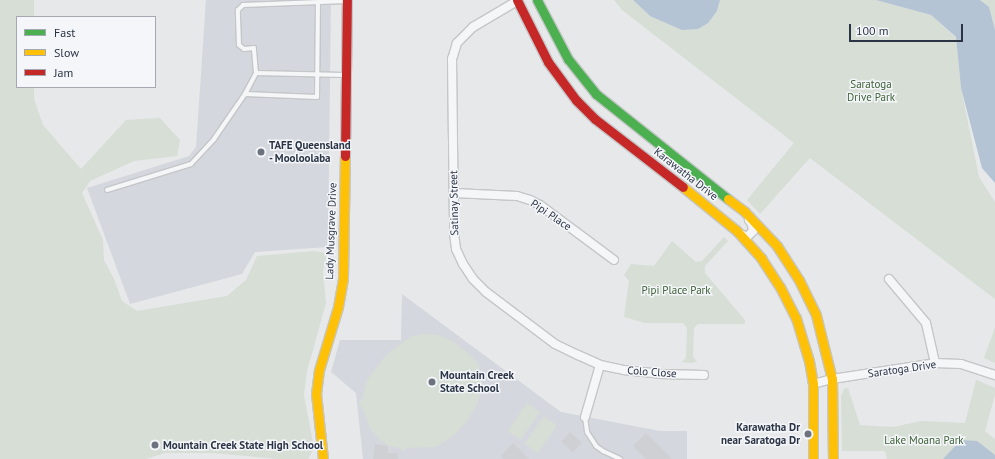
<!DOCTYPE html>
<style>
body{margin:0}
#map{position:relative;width:995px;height:459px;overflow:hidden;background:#e6e8ea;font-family:"PT Sans",sans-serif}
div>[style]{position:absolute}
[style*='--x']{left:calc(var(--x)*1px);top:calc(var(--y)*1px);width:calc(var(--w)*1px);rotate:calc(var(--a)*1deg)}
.built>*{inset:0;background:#d4d7dd}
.green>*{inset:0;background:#d6ded6;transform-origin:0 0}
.water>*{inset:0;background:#b4c4d5}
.building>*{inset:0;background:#ced0d3;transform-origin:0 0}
.roads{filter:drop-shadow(1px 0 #c4c6c8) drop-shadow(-1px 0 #c4c6c8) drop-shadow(0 1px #c4c6c8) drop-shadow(0 -1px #c4c6c8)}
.lane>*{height:4px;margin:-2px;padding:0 2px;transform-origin:2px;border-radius:2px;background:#f5f6f7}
.street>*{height:8px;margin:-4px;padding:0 4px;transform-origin:4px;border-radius:4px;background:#f5f6f7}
.fast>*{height:9px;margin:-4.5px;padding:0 4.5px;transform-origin:4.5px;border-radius:4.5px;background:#4caf50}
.slow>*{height:9px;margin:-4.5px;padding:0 4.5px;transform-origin:4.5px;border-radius:4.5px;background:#ffc107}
.jam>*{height:9px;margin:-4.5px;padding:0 4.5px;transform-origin:4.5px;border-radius:4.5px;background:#c62828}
.dots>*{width:11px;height:11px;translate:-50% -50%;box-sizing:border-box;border:2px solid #f4f6f9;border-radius:50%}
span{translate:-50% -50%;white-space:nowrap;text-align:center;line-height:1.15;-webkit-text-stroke:3px #f4f6f9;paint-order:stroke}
.park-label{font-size:11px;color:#3f6138}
.poi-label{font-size:11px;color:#2b3445;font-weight:700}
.left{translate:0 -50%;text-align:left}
.right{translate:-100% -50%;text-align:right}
.street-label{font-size:11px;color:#2b3445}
.legend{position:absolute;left:16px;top:16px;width:140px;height:72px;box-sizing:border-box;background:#f4f6f9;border:1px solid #a4a8b1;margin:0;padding:5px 7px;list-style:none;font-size:12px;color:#2b3445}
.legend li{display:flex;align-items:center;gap:8px;height:20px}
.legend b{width:20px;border:1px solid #a4a8b1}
.scale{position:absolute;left:849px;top:24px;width:114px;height:18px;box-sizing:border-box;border:2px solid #2b3445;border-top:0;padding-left:5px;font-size:12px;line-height:14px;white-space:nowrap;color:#2b3445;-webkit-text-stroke:3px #f4f6f9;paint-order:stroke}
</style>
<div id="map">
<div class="built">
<i style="clip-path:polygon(206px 0,331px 0,328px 247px,255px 252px,242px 274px,130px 304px,87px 188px,189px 156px,196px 147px)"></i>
<i style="clip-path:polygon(402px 294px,561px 412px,660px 431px,687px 431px,687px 459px,363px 459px,356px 393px,331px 372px,340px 340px,401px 340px)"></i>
</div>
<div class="green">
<i style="clip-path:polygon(0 0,34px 0,34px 17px,17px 17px,17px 87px,34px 87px,34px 99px,43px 125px,81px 169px,126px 120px,160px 118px,180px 140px,177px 156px,134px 161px,90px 181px,82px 193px,103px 240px,104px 260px,114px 279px,122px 301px,137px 311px,227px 296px,246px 280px,257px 256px,313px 251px,327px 253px,323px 271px,326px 303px,307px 371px,304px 395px,314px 448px,308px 459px,278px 459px,212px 453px,165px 453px,146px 459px,0 459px)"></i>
<i style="clip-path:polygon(614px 0,633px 0,650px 16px,717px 11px,720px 0,876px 0,931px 15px,956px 38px,961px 88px,979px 177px,995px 202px,995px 299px,810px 158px,760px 214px,747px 200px,794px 143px,622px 10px)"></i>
<i style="clip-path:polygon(980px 0,995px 0,995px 30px,989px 8px)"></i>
<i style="clip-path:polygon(724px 237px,728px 241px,705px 266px,705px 273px,745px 320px,745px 324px,698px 324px,694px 328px,693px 357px,697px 361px,692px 363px,682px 362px,686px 358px,687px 328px,683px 323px,645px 323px,624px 317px,629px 281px,624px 275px,631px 264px,654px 266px,672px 241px,696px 262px,702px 261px)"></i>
<i style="clip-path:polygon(995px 328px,995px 363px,984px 358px)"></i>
<i style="clip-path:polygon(424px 334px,438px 335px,454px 342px,468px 353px,478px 363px,482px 378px,481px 392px,477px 405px,468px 420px,453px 436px,440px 445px,435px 447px,406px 448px,403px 451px,400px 448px,388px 446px,376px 436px,370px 428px,362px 407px,358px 403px,362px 399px,367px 380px,383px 359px,392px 350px,412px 336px)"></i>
<i style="clip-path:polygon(976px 380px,995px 388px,995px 395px,985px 431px,995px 439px,995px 459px,887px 459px,885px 451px,842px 451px,841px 396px,844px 389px,848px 388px,860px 425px,893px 427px,922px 421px,965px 423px)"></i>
<i style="left:527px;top:403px;width:16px;height:34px;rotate:35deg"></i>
<i style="left:544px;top:416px;width:16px;height:34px;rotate:35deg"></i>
</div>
<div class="water">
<i style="clip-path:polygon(633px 0,720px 0,717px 11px,708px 23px,698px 29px,682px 30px,650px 16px)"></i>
<i style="clip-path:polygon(876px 0,980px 0,989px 7px,995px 30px,995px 183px,982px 168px,961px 88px,956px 37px,931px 15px)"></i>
<i style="clip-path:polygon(961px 440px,977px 441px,995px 455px,995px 459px,943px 459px)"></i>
</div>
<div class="building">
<i style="left:570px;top:432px;width:16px;height:13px;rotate:43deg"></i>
<i style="clip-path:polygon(646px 433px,672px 459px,646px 459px,633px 446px)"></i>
<i style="clip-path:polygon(513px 443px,529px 459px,504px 459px,501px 456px)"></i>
<i style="clip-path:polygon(375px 444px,388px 446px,388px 453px,398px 453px,398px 459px,373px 459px)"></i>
</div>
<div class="roads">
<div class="lane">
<i style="--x:318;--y:2;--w:95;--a:90.6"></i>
<i style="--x:317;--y:97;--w:72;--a:-177.6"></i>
<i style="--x:245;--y:94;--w:24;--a:-62"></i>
<i style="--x:256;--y:73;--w:25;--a:-95"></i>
<i style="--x:254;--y:48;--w:10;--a:174"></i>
<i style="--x:244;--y:49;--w:6;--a:-141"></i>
<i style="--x:239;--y:45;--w:35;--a:-92"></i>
<i style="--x:238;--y:10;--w:7;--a:-45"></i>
<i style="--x:243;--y:5;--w:103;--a:-2.2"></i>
<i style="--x:256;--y:73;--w:88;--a:1.3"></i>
<i style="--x:107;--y:190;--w:88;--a:-17.2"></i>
<i style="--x:191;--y:164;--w:34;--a:-47"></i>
<i style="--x:214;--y:139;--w:55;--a:-55.4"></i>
<i style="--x:585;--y:417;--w:15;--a:82"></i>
<i style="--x:587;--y:432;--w:17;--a:57"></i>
<i style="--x:596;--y:446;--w:9;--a:36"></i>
<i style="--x:603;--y:451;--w:19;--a:25"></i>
</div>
<div class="street">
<i style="--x:517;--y:1;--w:51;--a:149.4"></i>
<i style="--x:473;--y:27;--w:23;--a:135"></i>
<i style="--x:457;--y:43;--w:17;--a:107"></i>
<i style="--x:452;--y:59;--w:175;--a:89.3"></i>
<i style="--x:454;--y:234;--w:15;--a:82"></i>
<i style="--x:456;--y:249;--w:17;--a:65"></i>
<i style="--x:463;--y:264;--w:18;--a:56"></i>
<i style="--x:473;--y:279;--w:18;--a:45"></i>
<i style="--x:486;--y:292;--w:86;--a:37"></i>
<i style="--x:555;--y:344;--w:25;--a:26"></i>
<i style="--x:578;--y:355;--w:24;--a:24"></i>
<i style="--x:600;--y:365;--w:25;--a:12"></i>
<i style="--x:624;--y:370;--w:36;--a:6"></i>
<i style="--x:660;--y:374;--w:44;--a:1.3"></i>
<i style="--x:454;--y:193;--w:63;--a:2.7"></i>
<i style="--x:517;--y:196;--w:14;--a:17"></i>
<i style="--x:530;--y:200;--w:11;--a:27"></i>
<i style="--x:540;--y:205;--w:92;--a:36.6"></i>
<i style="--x:741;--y:234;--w:7;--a:27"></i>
<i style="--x:747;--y:237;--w:8;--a:-45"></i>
<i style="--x:753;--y:231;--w:7;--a:-98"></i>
<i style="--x:752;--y:224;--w:5;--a:-127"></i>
<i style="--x:889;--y:279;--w:57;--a:49.9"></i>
<i style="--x:926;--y:323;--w:41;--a:77.3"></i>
<i style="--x:813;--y:384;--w:20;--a:-15"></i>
<i style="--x:832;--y:379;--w:104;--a:-8.8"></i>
<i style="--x:935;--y:363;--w:26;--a:2"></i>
<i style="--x:961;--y:364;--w:36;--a:18"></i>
<i style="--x:585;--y:417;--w:54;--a:-73.9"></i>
</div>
<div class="fast">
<i style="--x:537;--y:0;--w:67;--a:62.3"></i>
<i style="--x:568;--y:59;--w:45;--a:51.3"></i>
<i style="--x:596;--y:94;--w:169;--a:38.5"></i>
</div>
<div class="slow">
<i style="--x:683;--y:187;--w:68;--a:39.1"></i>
<i style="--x:736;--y:230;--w:38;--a:48"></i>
<i style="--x:761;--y:258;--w:35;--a:57"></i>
<i style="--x:780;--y:287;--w:35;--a:63"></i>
<i style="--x:796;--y:318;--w:45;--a:73.2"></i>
<i style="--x:809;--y:361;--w:23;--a:80"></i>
<i style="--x:813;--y:384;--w:75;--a:90"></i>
<i style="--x:728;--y:199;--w:21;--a:37"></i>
<i style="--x:745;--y:212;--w:47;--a:46.7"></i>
<i style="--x:777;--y:246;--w:40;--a:57.1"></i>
<i style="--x:799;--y:280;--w:39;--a:64"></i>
<i style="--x:816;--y:315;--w:66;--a:76"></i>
<i style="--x:832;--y:379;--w:80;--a:89.3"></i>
<i style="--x:323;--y:459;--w:65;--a:-96.1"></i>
<i style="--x:316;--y:394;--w:24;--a:-83"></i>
<i style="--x:319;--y:370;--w:66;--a:-73.2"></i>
<i style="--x:338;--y:307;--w:29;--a:-80"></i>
<i style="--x:343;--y:278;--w:122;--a:-89.1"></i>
</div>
<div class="jam">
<i style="--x:517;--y:0;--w:69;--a:63.4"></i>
<i style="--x:548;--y:62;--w:47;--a:53.6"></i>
<i style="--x:576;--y:100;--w:27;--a:45"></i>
<i style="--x:595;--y:119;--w:111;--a:37.7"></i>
<i style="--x:345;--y:156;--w:156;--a:-89.3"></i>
</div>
</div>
<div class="dots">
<i style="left:261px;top:152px;background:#6c737f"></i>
<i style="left:432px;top:382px;background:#6c737f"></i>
<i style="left:808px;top:434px;background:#6c737f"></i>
<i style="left:155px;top:445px;background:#6c737f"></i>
</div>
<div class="park-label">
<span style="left:871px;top:91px">Saratoga<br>Drive Park</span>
<span style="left:676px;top:290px">Pipi Place Park</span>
<span style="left:924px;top:440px">Lake Moana Park</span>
</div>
<div class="poi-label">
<span class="left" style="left:269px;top:152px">TAFE Queensland<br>- Mooloolaba</span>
<span class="left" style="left:440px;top:382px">Mountain Creek<br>State School</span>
<span class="right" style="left:800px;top:434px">Karawatha Dr<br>near Saratoga Dr</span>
<span class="left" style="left:163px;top:445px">Mountain Creek State High School</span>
</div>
<div class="street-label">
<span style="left:686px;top:174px;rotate:38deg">Karawatha Drive</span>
<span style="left:454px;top:203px;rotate:-91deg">Satinay Street</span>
<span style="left:551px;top:215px;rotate:34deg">Pipi Place</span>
<span style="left:331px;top:231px;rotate:-88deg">Lady Musgrave Drive</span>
<span style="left:902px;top:369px;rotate:-8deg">Saratoga Drive</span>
<span style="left:652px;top:372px;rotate:4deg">Colo Close</span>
</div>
<ul class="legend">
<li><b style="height:5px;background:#4caf50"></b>Fast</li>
<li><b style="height:5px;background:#ffc107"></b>Slow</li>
<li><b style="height:5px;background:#c62828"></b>Jam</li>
</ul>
<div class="scale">100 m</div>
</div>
